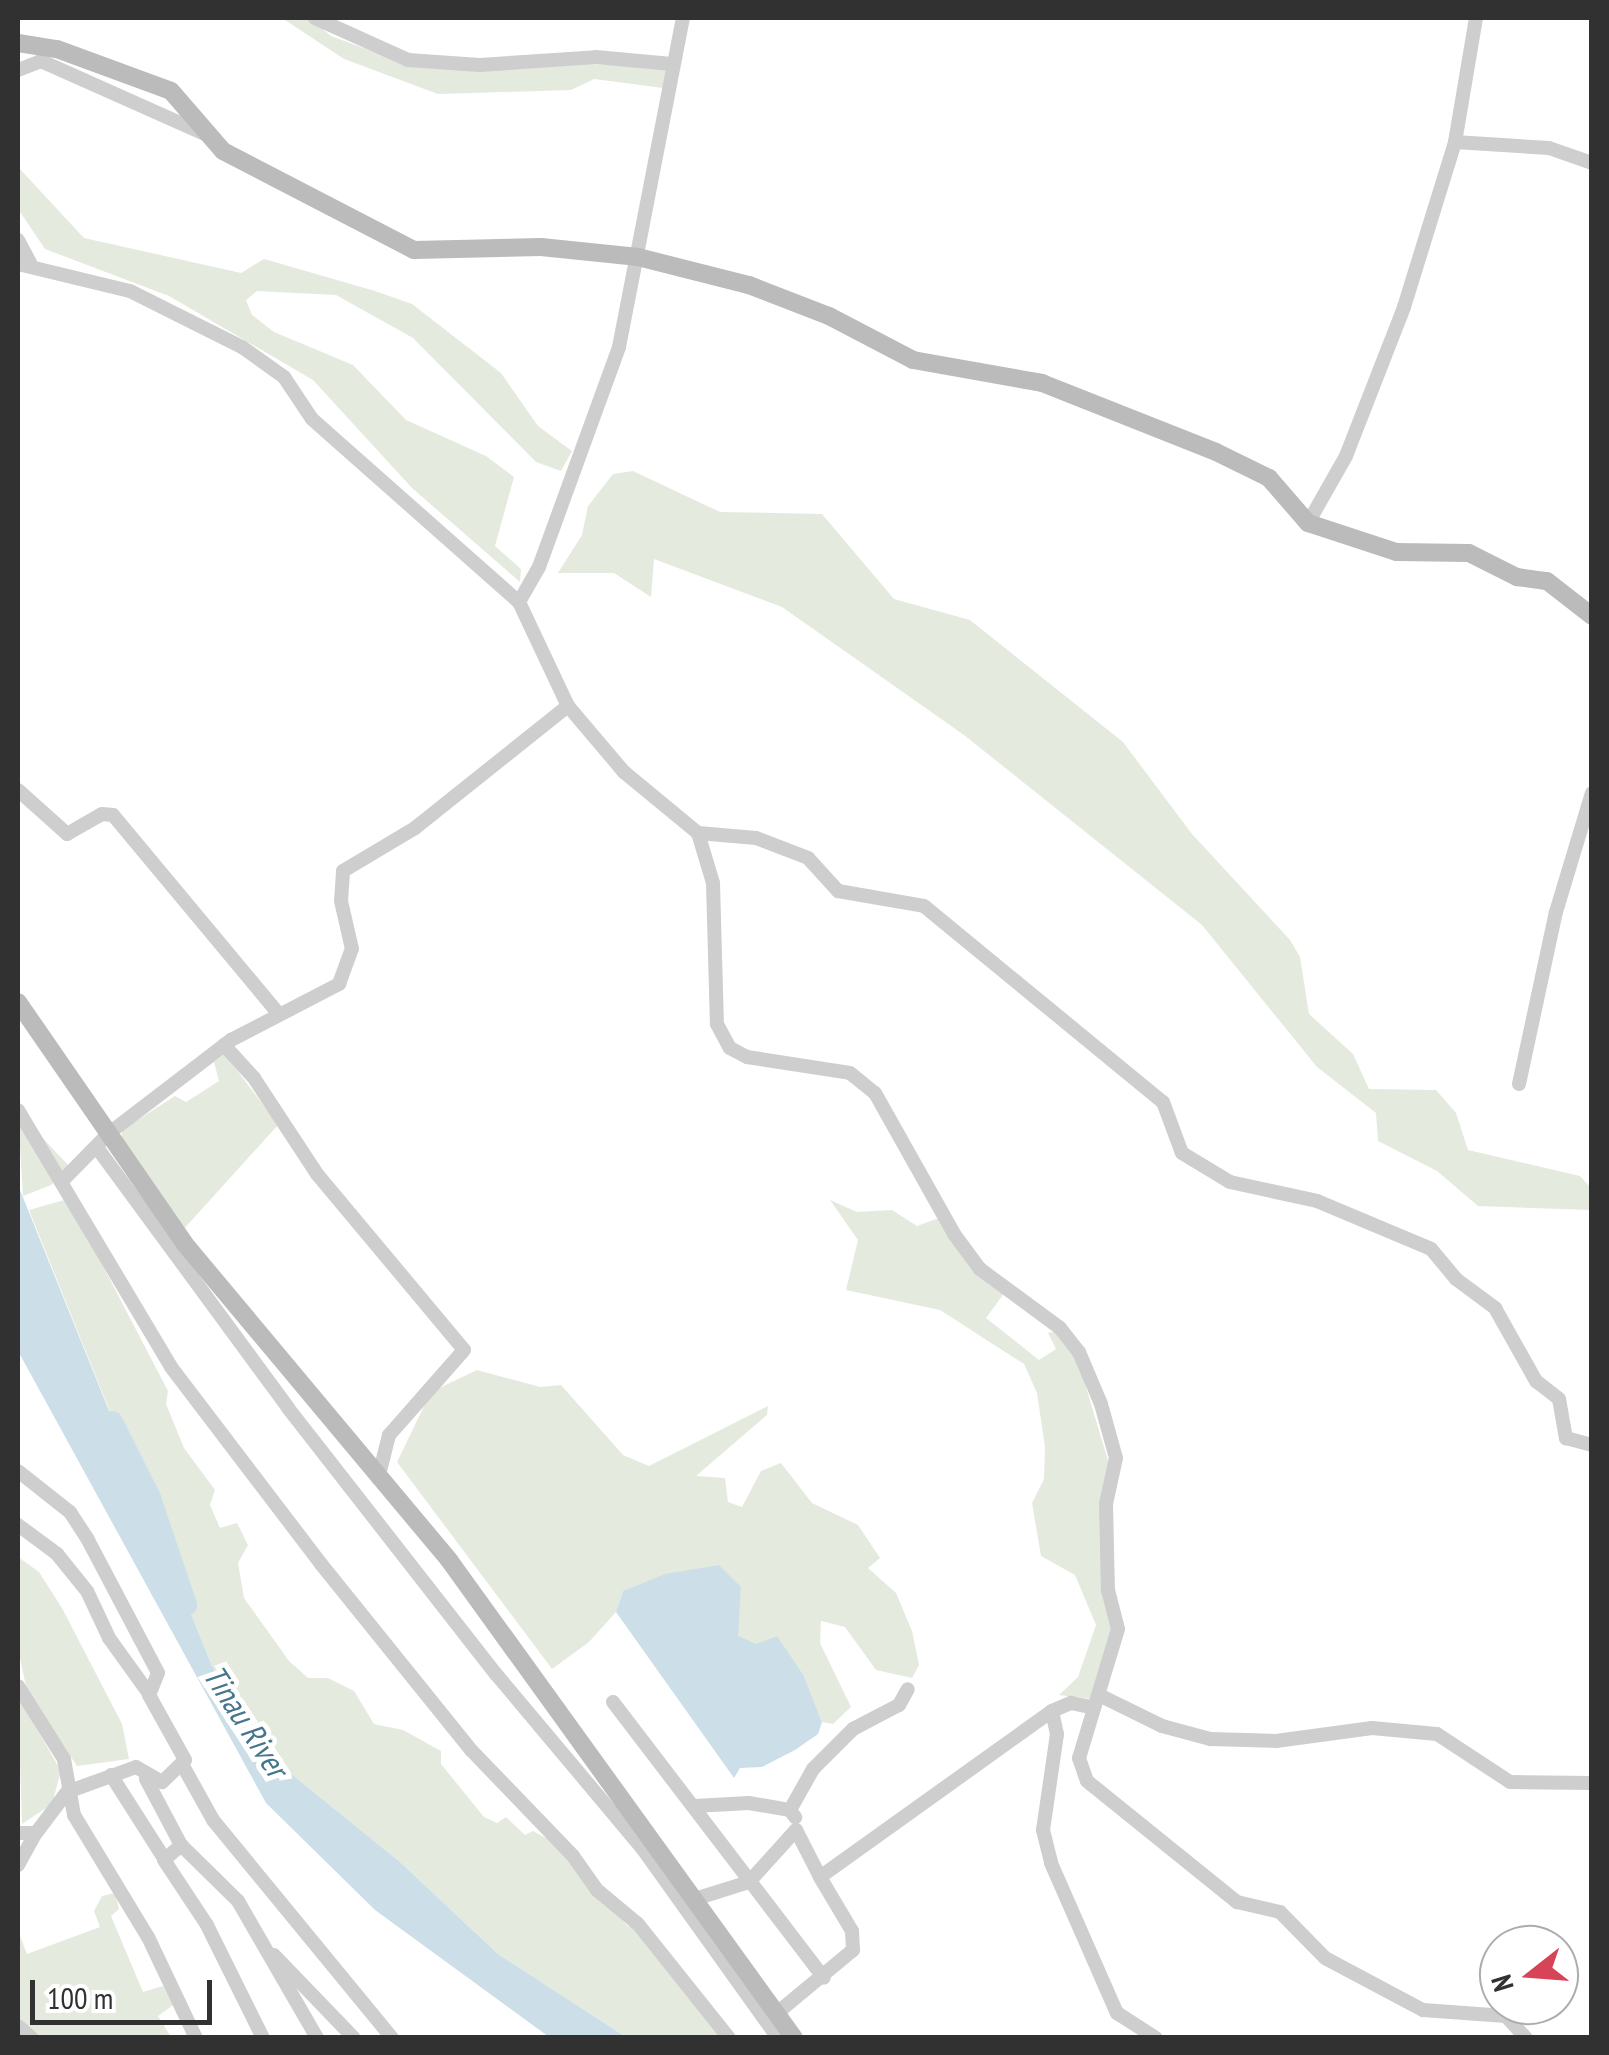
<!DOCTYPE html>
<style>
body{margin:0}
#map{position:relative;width:1609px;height:2055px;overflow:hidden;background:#fff;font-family:"PT Sans Narrow",sans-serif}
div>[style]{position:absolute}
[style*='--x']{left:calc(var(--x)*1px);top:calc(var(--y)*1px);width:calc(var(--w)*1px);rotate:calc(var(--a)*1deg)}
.green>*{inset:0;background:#e5eade}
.water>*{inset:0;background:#ccdfe8}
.river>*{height:22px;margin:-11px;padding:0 11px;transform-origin:11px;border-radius:11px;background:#ccdfe8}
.street>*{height:14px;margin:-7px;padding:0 7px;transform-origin:7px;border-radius:7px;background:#cecece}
.secondary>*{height:18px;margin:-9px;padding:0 9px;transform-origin:9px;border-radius:9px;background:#bbb}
span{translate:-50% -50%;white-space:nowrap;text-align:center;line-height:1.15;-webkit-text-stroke:10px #fff;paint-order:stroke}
.water-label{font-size:32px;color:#45768d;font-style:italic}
.frame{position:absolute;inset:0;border:20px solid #313131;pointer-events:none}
.north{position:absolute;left:1479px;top:1925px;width:100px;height:100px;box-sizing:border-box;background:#fff;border:2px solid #adadad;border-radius:50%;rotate:253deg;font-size:28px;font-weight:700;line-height:40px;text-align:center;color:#313131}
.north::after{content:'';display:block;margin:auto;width:35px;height:45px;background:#d74458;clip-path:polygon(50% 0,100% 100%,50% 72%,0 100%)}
.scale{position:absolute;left:30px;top:1980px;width:182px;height:45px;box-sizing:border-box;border:5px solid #313131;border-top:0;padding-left:12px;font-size:30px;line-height:35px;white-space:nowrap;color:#313131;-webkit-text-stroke:8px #fff;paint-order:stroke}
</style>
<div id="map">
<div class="green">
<i style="clip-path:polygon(282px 18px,309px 18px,331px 36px,385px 56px,667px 67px,663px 88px,594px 79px,571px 90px,438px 94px,344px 59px)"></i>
<i style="clip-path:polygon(18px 167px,84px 238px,241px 273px,264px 259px,375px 291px,412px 304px,501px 373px,538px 426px,572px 451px,561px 471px,536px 462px,413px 338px,336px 295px,257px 291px,246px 300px,252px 315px,274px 332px,353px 365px,406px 420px,486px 456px,514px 477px,495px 546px,521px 569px,520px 582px,412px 488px,313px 380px,169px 296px,45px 249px,18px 209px)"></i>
<i style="clip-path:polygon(633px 471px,720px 512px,822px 514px,894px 599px,970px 620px,1123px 742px,1192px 834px,1290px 940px,1300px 957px,1309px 1014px,1353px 1054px,1369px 1089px,1436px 1090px,1456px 1113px,1468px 1150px,1580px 1176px,1591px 1188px,1591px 1210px,1478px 1206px,1437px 1171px,1378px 1141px,1376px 1113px,1317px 1067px,1202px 925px,964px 735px,782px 607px,654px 559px,651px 597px,614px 573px,558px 573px,582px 535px,588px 506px,613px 474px)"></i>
<i style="clip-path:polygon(225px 1054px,278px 1125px,182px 1231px,121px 1144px,122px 1130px,175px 1096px,186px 1102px,219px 1081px,214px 1062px)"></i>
<i style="clip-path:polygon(18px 1112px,70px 1167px,51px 1185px,23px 1196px)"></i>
<i style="clip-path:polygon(68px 1199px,168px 1391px,166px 1404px,184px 1448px,215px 1490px,210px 1505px,220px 1528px,237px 1523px,248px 1545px,238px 1563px,244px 1598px,289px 1661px,308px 1678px,328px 1678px,354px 1691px,374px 1724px,403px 1730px,441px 1751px,441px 1764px,484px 1817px,497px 1823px,506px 1817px,525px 1835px,533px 1831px,562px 1847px,614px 1912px,628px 1926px,634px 1923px,720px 2037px,626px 2037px,498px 1954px,400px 1862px,289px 1772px,246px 1723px,212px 1666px,29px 1210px)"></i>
<i style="clip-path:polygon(830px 1200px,857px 1212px,892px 1210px,917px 1226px,939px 1218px,1005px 1292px,986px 1318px,1039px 1360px,1056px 1349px,1048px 1333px,1057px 1331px,1076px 1354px,1110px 1467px,1114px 1627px,1090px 1699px,1059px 1695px,1078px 1677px,1096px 1625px,1075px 1575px,1041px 1556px,1032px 1503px,1044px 1479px,1045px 1447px,1037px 1393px,1024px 1364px,940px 1310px,846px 1290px,858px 1240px)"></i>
<i style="clip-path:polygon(477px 1370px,540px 1387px,561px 1385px,623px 1455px,649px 1466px,768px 1406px,767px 1415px,696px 1476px,725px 1478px,728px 1502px,742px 1507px,761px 1471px,781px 1463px,812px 1503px,858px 1525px,880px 1558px,868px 1568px,896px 1593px,912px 1631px,919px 1665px,912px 1678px,876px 1670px,845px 1627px,821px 1621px,820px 1643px,851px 1707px,833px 1724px,822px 1722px,804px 1676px,737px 1636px,740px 1587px,623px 1591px,616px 1612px,589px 1642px,552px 1669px,397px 1462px,431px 1392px)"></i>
<i style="clip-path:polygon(18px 1557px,39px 1572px,62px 1608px,122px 1724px,129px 1759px,77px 1766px,27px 1691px,18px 1649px)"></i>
<i style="clip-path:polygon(18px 1696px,61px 1771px,52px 1804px,22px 1824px)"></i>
<i style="clip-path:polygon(115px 1893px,119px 1909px,111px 1916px,143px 1992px,163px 1986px,173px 2005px,158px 2016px,171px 2037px,40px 2037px,18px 2019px,18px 1931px,27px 1954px,100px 1927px,94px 1911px,102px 1896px)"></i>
</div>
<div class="water">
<i style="clip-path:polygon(18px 1185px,212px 1666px,246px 1723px,289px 1772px,400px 1862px,498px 1954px,626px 2037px,549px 2037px,375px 1910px,266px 1803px,18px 1351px)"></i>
<i style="clip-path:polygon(719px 1565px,741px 1587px,738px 1636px,756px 1644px,777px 1636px,804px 1676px,822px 1722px,818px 1734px,795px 1750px,762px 1767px,740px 1768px,734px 1778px,616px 1612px,623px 1591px,665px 1574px)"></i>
</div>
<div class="river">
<i style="--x:112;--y:1422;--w:85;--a:63.4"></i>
<i style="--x:150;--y:1498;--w:113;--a:71.4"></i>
</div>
<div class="street">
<i style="--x:315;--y:18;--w:102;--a:24.3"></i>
<i style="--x:408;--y:60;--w:72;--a:4"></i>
<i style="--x:480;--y:65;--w:116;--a:-3.9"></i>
<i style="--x:596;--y:57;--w:76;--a:5.3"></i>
<i style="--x:1476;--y:18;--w:126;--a:99.6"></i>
<i style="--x:1455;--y:142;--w:94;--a:3.7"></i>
<i style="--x:1549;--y:148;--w:46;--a:19.2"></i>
<i style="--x:18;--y:70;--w:25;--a:-21"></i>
<i style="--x:41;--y:61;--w:182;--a:24"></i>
<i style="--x:18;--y:240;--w:26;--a:62"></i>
<i style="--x:18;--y:264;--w:115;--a:13.6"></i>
<i style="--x:130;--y:291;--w:125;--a:26.6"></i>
<i style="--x:242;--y:347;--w:52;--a:35.5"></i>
<i style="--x:284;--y:377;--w:50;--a:56.3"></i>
<i style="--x:312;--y:419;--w:276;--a:41.5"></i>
<i style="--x:519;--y:602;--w:115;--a:64.8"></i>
<i style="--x:568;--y:706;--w:87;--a:49.7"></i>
<i style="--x:624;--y:772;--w:96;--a:39.5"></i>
<i style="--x:698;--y:833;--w:58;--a:4.9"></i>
<i style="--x:756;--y:838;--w:56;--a:21"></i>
<i style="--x:808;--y:858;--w:45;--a:47.7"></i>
<i style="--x:838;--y:891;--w:87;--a:9.9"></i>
<i style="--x:924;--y:906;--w:309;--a:39.4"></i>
<i style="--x:1163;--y:1102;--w:54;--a:69.6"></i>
<i style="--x:1182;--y:1153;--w:56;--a:31.1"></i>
<i style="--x:1230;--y:1182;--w:89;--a:12.3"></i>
<i style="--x:1317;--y:1201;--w:124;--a:22.8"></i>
<i style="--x:1431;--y:1249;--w:39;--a:50"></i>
<i style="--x:1456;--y:1279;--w:49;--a:36.6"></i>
<i style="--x:1495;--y:1308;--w:84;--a:60.7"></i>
<i style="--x:1536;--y:1381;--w:29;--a:38"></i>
<i style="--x:1559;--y:1399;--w:40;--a:80"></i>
<i style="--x:1566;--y:1438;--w:27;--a:15"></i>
<i style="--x:1308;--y:523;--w:77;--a:-60.4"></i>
<i style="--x:1346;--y:456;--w:160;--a:-68.7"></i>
<i style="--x:1404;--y:307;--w:173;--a:-72.8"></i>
<i style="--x:519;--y:602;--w:40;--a:-60.3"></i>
<i style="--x:539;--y:567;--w:234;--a:-70"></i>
<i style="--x:619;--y:347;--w:335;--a:-79"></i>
<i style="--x:18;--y:790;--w:66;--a:41.9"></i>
<i style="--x:67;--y:834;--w:40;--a:-29.7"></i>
<i style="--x:102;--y:814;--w:11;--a:5"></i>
<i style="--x:113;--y:815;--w:259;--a:50.2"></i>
<i style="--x:698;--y:833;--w:52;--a:73.3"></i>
<i style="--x:713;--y:883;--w:141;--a:88.4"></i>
<i style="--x:717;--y:1024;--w:27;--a:62"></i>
<i style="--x:730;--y:1048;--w:19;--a:28"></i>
<i style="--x:747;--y:1057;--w:104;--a:8.8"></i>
<i style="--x:850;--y:1073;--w:32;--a:39"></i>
<i style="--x:875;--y:1093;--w:162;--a:60.7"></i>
<i style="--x:954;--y:1234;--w:44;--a:53.4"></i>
<i style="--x:980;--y:1269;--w:99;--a:36.4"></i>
<i style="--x:1060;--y:1328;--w:31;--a:52"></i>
<i style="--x:1079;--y:1352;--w:56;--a:67.1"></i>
<i style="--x:1101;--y:1404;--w:56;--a:74.5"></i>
<i style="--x:1116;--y:1458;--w:47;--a:102.3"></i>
<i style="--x:1106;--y:1504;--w:86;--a:88.7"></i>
<i style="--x:1108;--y:1590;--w:40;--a:75.6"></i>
<i style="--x:1118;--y:1629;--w:135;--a:106.8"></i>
<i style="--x:1079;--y:1758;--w:24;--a:71"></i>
<i style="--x:1087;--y:1781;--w:193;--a:38.9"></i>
<i style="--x:1237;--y:1902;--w:44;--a:13.1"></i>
<i style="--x:1280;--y:1912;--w:64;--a:45.6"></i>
<i style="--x:1325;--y:1958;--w:111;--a:28"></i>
<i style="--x:1423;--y:2010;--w:83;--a:4.1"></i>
<i style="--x:1506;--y:2016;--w:30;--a:48"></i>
<i style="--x:224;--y:1045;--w:45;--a:47.7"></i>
<i style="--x:254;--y:1078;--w:115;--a:56.7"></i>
<i style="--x:317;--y:1174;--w:229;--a:50.1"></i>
<i style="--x:464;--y:1350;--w:113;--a:131.4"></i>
<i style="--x:389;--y:1435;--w:45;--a:104"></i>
<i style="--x:1519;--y:1084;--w:176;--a:-77.9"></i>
<i style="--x:1556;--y:912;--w:124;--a:-73.2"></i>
<i style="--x:18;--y:1110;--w:299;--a:59.2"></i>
<i style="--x:171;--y:1367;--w:248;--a:52.7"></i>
<i style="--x:321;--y:1564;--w:240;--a:51.1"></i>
<i style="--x:472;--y:1751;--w:146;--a:46.1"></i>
<i style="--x:573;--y:1856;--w:42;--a:54.8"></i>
<i style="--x:597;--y:1890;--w:53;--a:39.7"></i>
<i style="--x:638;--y:1924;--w:146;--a:51.4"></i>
<i style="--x:98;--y:1149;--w:321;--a:53.7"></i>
<i style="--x:288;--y:1408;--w:338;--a:52"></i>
<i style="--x:496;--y:1674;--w:227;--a:50"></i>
<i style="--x:642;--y:1848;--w:234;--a:54.4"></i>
<i style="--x:64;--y:1179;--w:63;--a:-45.6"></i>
<i style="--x:108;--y:1134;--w:155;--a:-37.4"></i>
<i style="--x:231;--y:1040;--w:122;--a:-27.4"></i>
<i style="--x:339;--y:984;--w:37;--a:-70"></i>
<i style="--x:352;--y:949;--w:49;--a:-102.9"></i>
<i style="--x:341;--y:901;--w:30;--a:-86"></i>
<i style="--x:343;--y:871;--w:84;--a:-30.8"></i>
<i style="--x:415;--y:828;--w:196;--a:-38.6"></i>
<i style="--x:18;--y:1471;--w:66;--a:38.3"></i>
<i style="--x:70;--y:1512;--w:33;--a:57"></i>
<i style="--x:88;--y:1540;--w:150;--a:62.2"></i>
<i style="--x:158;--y:1673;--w:24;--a:112"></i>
<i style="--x:149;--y:1695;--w:74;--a:61"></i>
<i style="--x:185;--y:1760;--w:32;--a:136"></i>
<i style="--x:162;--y:1782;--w:30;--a:-150"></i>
<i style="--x:136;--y:1767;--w:73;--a:160.1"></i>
<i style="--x:67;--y:1792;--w:51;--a:127.1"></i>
<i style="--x:36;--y:1833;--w:18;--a:180"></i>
<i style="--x:18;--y:1525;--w:49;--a:36.6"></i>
<i style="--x:57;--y:1554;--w:48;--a:51"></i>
<i style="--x:87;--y:1591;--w:52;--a:64.9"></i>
<i style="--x:109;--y:1638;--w:67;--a:54.2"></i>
<i style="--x:18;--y:1686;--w:86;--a:57.8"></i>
<i style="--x:64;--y:1759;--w:57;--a:79.9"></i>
<i style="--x:74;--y:1815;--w:143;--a:58.8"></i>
<i style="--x:148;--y:1937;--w:112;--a:64.6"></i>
<i style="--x:1099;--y:1695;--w:70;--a:26.2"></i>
<i style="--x:1162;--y:1726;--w:50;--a:15.2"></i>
<i style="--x:1210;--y:1739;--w:66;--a:1.7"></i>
<i style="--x:1276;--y:1741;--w:97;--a:-7.7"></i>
<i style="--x:1372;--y:1728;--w:65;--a:5.3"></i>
<i style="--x:1437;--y:1734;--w:87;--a:33.3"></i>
<i style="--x:1510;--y:1782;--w:82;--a:0.7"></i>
<i style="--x:613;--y:1702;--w:347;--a:52.6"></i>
<i style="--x:1052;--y:1711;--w:24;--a:78"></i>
<i style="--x:1057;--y:1734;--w:97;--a:98.3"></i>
<i style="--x:1043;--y:1830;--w:34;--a:76"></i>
<i style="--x:1051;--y:1863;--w:164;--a:66.3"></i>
<i style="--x:1117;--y:2013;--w:46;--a:32.7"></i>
<i style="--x:183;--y:1766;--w:62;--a:60.9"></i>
<i style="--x:213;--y:1820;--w:282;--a:50.6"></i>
<i style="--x:111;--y:1775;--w:95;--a:57.5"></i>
<i style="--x:146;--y:1779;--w:75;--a:62.1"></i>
<i style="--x:694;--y:1806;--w:55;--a:-3.1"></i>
<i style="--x:749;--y:1803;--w:42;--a:9.7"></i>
<i style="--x:790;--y:1810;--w:9;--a:54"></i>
<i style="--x:790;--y:1810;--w:47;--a:-60.7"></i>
<i style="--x:813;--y:1769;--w:57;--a:-45"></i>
<i style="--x:853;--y:1729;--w:52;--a:-27.6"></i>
<i style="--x:899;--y:1705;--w:18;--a:-61"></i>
<i style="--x:18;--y:1865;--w:37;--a:-61"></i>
<i style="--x:698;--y:1898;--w:53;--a:-17.4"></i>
<i style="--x:749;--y:1882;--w:70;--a:-47.9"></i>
<i style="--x:796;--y:1830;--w:53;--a:62.9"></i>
<i style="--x:820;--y:1877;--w:285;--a:-35.6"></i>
<i style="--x:1052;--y:1711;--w:21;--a:-23"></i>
<i style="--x:1071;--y:1703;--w:19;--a:12"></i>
<i style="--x:274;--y:1955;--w:115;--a:46.1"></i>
<i style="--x:777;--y:2013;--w:99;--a:-39.7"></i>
<i style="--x:853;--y:1950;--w:19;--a:-93"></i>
<i style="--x:852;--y:1931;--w:63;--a:-120.7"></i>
<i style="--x:18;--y:2026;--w:18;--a:41"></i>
<i style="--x:263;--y:2038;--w:126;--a:-116.4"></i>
<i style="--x:207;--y:1925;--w:78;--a:-123.5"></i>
<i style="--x:164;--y:1860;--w:23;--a:-41"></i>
<i style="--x:181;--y:1845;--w:80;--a:44.5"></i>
<i style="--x:238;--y:1901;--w:158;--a:60"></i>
</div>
<div class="secondary">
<i style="--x:18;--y:43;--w:39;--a:9"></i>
<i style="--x:57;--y:49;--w:121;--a:20.2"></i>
<i style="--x:171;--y:91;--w:79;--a:49.1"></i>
<i style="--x:223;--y:151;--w:215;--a:27.4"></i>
<i style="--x:414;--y:250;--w:127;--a:-1.4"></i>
<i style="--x:541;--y:247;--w:98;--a:5.9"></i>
<i style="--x:638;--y:257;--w:114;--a:14.2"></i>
<i style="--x:749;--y:285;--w:86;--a:21.2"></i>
<i style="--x:829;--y:316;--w:95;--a:27.6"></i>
<i style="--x:913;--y:360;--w:131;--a:10.1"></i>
<i style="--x:1042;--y:383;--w:187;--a:21.6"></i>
<i style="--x:1216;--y:452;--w:59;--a:26.1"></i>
<i style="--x:1269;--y:478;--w:60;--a:49.1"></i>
<i style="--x:1308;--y:523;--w:93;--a:18.2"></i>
<i style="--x:1396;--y:552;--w:73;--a:0.8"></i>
<i style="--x:1469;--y:553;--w:54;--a:26.6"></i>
<i style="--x:1517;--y:577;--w:30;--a:8"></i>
<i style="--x:1547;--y:581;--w:57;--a:37.9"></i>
<i style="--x:18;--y:1002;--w:293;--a:55.4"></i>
<i style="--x:184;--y:1243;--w:413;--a:50.1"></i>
<i style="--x:449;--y:1560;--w:589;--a:54.18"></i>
</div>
<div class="water-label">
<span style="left:246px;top:1721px;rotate:57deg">Tinau River</span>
</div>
<div class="frame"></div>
<div class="north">N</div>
<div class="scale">100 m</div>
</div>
